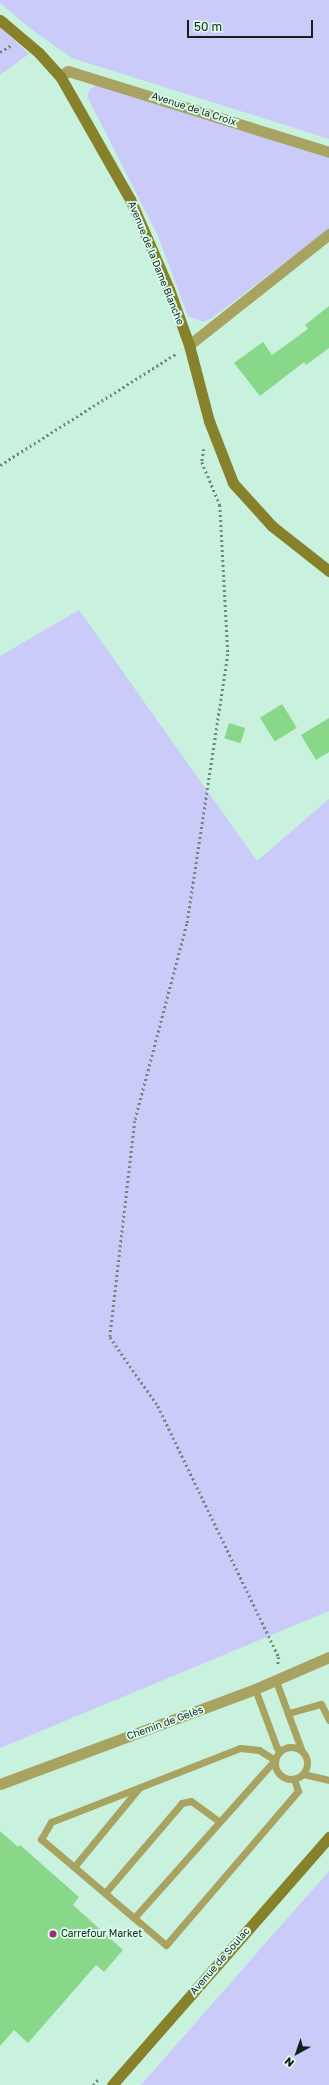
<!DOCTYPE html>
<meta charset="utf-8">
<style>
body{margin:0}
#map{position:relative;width:329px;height:2085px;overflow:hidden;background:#c8f2de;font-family:"Golos Text",sans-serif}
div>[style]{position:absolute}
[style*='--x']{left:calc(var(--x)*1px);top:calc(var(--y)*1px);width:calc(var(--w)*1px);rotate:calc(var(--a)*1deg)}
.green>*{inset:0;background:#cacbf8}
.building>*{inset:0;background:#89d88a;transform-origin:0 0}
.path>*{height:2.5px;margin-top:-1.25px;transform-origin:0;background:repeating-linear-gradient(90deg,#6c887b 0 2px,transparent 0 5px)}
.service>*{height:7px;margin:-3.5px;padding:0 3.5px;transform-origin:3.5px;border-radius:3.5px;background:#a8a361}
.service>.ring{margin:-3.5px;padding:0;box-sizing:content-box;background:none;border:7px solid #a8a361;border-radius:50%}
.minor>*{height:11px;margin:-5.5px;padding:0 5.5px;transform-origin:5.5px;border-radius:5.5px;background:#a8a361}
.secondary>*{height:11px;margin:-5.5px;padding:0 5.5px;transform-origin:5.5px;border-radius:5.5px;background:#88812c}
.dots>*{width:11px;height:11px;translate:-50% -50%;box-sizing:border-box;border:2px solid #dcfded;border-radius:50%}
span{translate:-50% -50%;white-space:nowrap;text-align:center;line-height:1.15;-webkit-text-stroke:3.5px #dcfded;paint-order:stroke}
.street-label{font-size:10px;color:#12211a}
.poi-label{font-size:10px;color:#12211a}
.left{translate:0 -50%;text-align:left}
.north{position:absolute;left:277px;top:2033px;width:40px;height:40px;-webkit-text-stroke:3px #dcfded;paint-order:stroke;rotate:220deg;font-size:11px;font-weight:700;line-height:16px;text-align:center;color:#12211a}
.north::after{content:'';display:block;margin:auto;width:14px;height:18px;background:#12211a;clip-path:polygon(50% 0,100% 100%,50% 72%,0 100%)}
.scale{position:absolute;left:187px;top:20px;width:126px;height:18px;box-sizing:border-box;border:2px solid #12211a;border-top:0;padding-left:5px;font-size:12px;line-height:14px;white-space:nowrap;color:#12211a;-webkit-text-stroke:3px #dcfded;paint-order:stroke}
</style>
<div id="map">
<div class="green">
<i style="clip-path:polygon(0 0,329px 0,329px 139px,72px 58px,31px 29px,0 3px)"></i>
<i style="clip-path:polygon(0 27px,29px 54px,0 75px)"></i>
<i style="clip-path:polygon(97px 85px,329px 156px,329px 229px,212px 318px,203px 322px,188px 316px,158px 236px,87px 96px,90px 89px)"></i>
<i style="clip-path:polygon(79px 610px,257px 861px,329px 799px,329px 1611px,0 1748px,0 656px)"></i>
<i style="clip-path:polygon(329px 1871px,329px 2085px,141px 2085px)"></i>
</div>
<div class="building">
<i style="clip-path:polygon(329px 306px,329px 348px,306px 365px,304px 362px,260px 396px,234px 363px,263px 342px,272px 355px,308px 329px,305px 325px)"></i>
<i style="left:282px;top:704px;width:28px;height:26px;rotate:58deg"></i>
<i style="clip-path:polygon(329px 718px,329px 752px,316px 760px,301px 735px)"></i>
<i style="left:229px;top:723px;width:17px;height:16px;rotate:17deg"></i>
<i style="clip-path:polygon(0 1831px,18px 1847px,20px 1845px,79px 1897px,73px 1905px,123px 1950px,104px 1972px,96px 1965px,28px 2043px,14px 2030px,0 2046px)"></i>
</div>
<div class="path">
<i style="--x:0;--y:52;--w:12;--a:-31"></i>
<i style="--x:204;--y:449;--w:13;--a:99"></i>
<i style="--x:202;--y:462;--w:47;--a:67.3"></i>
<i style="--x:220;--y:505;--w:149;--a:86.9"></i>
<i style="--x:228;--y:654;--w:273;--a:98.6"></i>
<i style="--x:187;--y:924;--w:204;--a:104.8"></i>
<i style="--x:135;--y:1121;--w:217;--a:96.6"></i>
<i style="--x:110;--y:1337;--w:84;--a:55.2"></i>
<i style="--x:158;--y:1406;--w:279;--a:64.3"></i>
<i style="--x:279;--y:1657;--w:7;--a:98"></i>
<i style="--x:0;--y:465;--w:209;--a:-32.3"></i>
<i style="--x:93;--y:2085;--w:9;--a:-49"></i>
</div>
<div class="service">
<i style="--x:276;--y:1681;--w:72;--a:69.8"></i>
<i style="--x:255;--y:1689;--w:63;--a:69.6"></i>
<i style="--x:277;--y:1748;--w:4;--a:34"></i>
<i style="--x:289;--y:1713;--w:33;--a:-16"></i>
<i style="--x:321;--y:1704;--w:18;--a:63"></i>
<i class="ring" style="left:275px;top:1747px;width:25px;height:25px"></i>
<i style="--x:303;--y:1774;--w:27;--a:13"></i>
<i style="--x:74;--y:1867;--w:102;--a:-50.6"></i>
<i style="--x:105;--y:1893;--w:118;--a:-49.5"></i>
<i style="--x:182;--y:1803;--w:9;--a:-13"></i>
<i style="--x:191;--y:1801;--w:34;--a:36"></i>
<i style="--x:134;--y:1918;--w:212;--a:-48.3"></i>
<i style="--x:275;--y:1760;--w:19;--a:-148"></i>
<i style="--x:259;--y:1750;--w:19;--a:-174"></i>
<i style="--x:240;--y:1748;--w:203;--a:158.6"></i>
<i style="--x:51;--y:1822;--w:20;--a:120"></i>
<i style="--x:41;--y:1839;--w:164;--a:40.3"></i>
<i style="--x:166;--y:1945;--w:203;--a:-49.4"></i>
<i style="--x:298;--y:1791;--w:13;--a:-108"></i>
</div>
<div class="minor">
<i style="--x:60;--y:76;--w:9;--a:-32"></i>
<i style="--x:68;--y:71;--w:273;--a:17.2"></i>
<i style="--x:189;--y:345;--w:179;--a:-38.4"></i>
<i style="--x:0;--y:1784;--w:272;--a:-20.4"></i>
<i style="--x:255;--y:1689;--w:81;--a:-23.4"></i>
</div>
<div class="secondary">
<i style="--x:0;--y:20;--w:51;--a:40.2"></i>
<i style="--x:39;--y:53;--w:31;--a:48"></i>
<i style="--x:60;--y:76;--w:142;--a:60.4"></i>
<i style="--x:130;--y:199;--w:98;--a:66.6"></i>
<i style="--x:169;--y:289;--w:59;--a:70.3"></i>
<i style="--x:189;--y:345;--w:79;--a:75.3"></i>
<i style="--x:209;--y:421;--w:66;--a:68.8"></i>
<i style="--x:233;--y:483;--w:58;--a:47.8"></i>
<i style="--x:272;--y:526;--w:73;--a:38.3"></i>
<i style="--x:112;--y:2085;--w:330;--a:-48.8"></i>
</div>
<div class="dots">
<i style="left:53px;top:1934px;background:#a4287b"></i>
</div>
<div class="street-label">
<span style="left:194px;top:109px;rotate:18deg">Avenue de la Croix</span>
<span style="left:156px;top:263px;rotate:68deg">Avenue de la Dame Blanche</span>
<span style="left:165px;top:1723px;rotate:-20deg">Chemin de Gelès</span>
<span style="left:220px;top:1961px;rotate:-49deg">Avenue de Soulac</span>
</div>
<div class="poi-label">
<span class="left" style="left:61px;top:1934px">Carrefour Market</span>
</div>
<div class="north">N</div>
<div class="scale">50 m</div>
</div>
